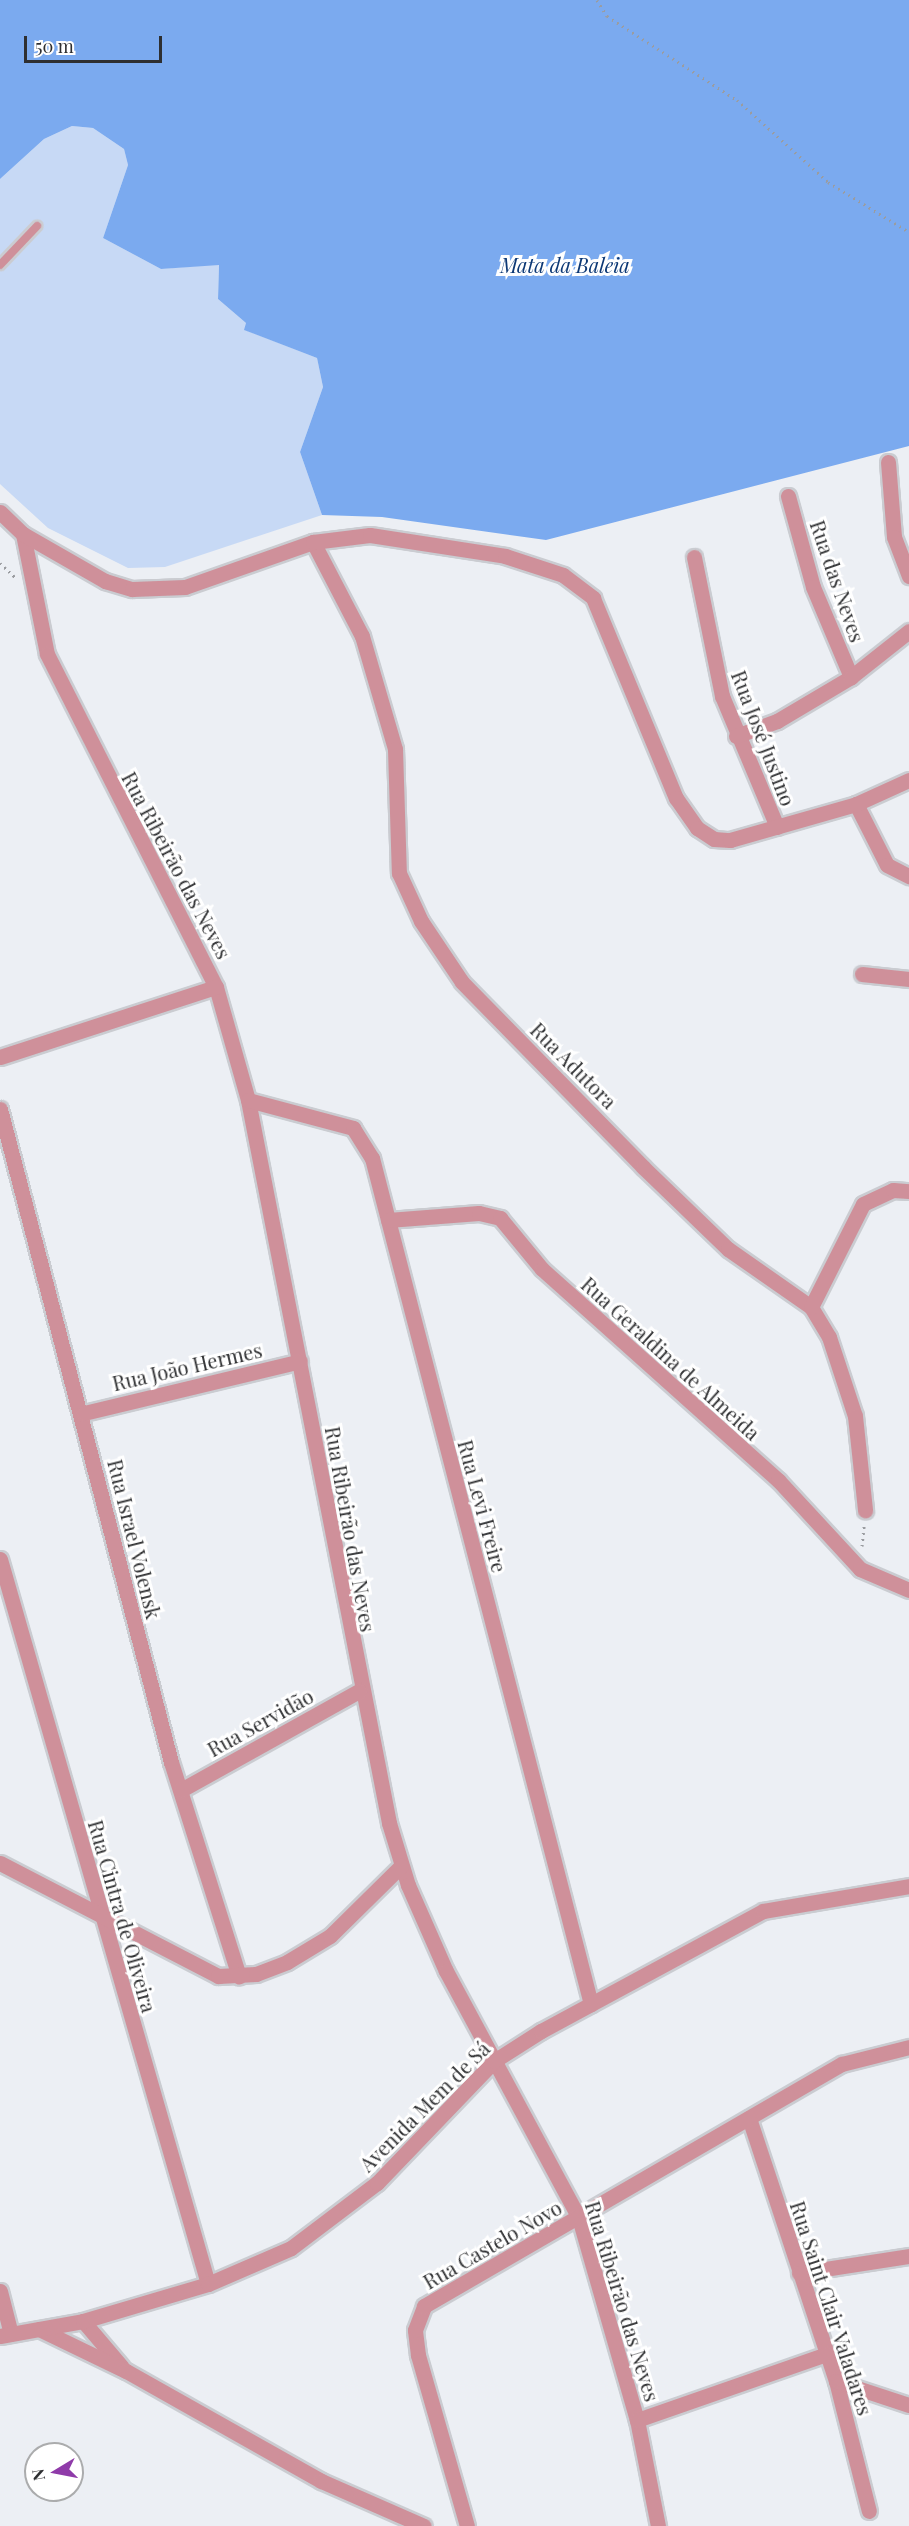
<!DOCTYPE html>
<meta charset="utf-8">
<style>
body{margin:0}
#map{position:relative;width:909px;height:2526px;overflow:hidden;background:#eceff4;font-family:"Playfair Display",serif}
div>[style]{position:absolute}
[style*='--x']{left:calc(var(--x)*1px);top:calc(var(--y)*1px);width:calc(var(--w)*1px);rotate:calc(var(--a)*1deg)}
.green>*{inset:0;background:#c7d9f5}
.forest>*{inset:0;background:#7baaef}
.path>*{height:3px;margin-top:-1.5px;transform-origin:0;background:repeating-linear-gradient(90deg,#9a9ca0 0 1.5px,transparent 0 6px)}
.roads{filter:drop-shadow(2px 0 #caccd1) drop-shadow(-2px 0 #caccd1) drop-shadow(0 2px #caccd1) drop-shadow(0 -2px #caccd1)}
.service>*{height:8px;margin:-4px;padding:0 4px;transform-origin:4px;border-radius:4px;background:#cf909a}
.minor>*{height:15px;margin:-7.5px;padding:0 7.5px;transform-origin:7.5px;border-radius:7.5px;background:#cf909a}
.tertiary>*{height:15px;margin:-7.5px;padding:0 7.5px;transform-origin:7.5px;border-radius:7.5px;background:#cf909a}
span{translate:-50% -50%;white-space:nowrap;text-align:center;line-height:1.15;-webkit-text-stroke:6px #fff;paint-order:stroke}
.park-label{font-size:20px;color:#0c3875;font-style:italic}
.street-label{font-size:20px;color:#2e2f31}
.north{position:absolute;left:24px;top:2442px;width:60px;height:60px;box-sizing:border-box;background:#fff;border:2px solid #abacad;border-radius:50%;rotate:260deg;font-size:16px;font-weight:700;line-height:24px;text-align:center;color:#2e2f31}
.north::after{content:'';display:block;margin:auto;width:21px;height:27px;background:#8f3ba9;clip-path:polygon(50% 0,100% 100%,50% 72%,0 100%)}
.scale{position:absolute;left:24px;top:36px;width:138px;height:27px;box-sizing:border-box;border:3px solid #2e2f31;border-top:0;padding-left:8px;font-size:18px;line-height:21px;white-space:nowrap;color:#2e2f31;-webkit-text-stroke:4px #fff;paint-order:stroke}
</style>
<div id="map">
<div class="green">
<i style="clip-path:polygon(72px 126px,93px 128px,124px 149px,128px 165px,103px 238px,161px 269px,219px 264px,218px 299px,246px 323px,245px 330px,317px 358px,323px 387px,300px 452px,322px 515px,165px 567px,128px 568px,48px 528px,0 484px,0 179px,44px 139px)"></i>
</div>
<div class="forest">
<i style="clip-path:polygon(0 0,909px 0,909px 446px,546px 540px,382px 517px,322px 515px,300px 452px,323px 387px,317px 358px,244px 330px,246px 323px,218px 299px,219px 265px,161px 269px,103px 238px,128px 165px,124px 149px,93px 128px,72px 126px,44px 139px,0 179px)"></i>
</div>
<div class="path">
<i style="--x:597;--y:0;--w:19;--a:58"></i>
<i style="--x:607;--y:16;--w:155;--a:32.9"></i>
<i style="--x:737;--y:100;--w:122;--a:42"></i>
<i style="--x:828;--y:182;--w:95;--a:31.7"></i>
<i style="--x:0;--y:563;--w:21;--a:43"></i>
<i style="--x:862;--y:1546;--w:20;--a:-84"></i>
</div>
<div class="roads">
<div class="service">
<i style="--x:0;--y:265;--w:54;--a:-46.5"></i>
</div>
<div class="minor">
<i style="--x:888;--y:462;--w:75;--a:85.4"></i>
<i style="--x:894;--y:537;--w:42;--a:69"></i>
<i style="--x:788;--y:496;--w:94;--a:74.6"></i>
<i style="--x:813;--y:587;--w:98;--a:67.1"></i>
<i style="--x:23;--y:534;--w:122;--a:78.7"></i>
<i style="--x:47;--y:654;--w:373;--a:63.1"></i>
<i style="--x:216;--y:987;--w:117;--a:74.2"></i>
<i style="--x:248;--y:1100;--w:737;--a:78.96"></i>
<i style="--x:389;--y:1823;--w:65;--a:73"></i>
<i style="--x:408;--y:1885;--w:94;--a:66.2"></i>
<i style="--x:446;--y:1971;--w:281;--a:61.7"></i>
<i style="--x:579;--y:2218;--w:210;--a:74"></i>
<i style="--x:637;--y:2420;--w:108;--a:78.8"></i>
<i style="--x:313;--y:542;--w:106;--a:62.5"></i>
<i style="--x:362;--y:636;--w:118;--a:73.7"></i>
<i style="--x:395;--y:749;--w:124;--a:88.2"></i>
<i style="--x:399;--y:873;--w:53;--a:65.4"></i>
<i style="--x:421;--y:921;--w:73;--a:56.1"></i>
<i style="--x:462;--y:982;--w:259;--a:45.6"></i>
<i style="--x:643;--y:1167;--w:118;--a:44"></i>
<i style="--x:728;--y:1249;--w:101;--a:34.9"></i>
<i style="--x:811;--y:1307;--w:35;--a:59"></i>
<i style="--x:829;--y:1337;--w:83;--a:71.8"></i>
<i style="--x:855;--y:1416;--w:95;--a:83.9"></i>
<i style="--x:694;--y:557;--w:142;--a:78.6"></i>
<i style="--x:722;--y:696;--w:142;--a:67.2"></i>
<i style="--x:736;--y:736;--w:44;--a:-20.1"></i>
<i style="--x:777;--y:721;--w:86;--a:-30.7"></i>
<i style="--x:851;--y:677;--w:74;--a:-38.4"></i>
<i style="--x:856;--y:804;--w:68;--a:63.1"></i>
<i style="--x:887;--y:865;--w:25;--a:27"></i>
<i style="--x:862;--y:974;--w:47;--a:6.1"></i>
<i style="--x:0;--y:1057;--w:227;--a:-18"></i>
<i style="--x:248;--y:1100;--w:109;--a:14.9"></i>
<i style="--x:353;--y:1128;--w:36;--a:58"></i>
<i style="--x:372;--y:1158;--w:874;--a:75.49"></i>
<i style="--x:0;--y:1109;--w:675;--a:75.33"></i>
<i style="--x:171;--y:1762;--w:225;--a:72.4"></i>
<i style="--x:388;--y:1220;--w:91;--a:-4.4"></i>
<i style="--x:479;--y:1213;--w:22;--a:13"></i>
<i style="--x:500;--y:1218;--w:66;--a:50.5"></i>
<i style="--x:542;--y:1269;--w:317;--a:41.8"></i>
<i style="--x:778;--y:1480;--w:121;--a:47.3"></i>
<i style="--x:860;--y:1569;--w:53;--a:23.2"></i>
<i style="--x:811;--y:1307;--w:115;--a:-63.2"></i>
<i style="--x:863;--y:1204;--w:33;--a:-25"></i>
<i style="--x:893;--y:1190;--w:16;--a:4"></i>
<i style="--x:84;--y:1413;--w:222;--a:-13.5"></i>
<i style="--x:0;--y:1559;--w:754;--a:73.99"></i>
<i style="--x:181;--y:1790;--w:204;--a:-29.1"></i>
<i style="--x:0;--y:1863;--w:246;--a:27.4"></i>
<i style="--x:218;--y:1976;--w:38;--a:-3"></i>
<i style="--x:256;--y:1974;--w:33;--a:-21"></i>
<i style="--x:287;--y:1962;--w:50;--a:-31.2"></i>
<i style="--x:330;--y:1936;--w:100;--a:-44.6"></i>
<i style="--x:749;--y:2118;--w:277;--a:71.7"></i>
<i style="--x:836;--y:2381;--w:134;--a:75.8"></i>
<i style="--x:799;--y:2273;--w:111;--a:-8.8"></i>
<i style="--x:0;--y:2291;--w:44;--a:75.7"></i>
<i style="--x:83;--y:2321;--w:60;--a:49.7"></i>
<i style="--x:39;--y:2329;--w:97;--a:25.8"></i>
<i style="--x:126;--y:2371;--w:224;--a:29.4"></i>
<i style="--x:321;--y:2481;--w:112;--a:23.6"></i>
<i style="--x:836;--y:2381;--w:77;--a:18.2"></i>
<i style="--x:637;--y:2420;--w:200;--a:-19.2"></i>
<i style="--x:467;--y:2526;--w:178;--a:-106"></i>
<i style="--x:418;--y:2355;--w:25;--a:-97"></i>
<i style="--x:415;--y:2330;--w:26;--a:-69"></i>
<i style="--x:424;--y:2306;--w:483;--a:-30.1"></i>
<i style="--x:842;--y:2064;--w:69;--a:-14.2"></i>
</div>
<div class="tertiary">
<i style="--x:0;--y:512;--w:32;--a:44"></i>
<i style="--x:23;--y:534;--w:95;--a:29.8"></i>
<i style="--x:105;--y:581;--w:28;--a:17"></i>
<i style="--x:132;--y:589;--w:53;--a:-2.2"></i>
<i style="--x:185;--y:587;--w:136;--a:-19.4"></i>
<i style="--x:313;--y:542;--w:57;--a:-7"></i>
<i style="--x:370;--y:535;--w:137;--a:8.8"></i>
<i style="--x:505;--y:556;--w:61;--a:18.1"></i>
<i style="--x:563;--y:575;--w:38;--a:37"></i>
<i style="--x:593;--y:598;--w:217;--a:67.5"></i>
<i style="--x:676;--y:798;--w:37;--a:55"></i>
<i style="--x:697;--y:828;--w:20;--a:33"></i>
<i style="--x:714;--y:839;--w:16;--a:4"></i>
<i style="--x:730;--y:840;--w:131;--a:-15.9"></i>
<i style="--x:856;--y:804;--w:58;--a:-24.4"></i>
<i style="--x:0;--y:2336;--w:84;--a:-10.2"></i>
<i style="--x:83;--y:2321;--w:130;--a:-16.5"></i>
<i style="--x:208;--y:2284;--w:90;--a:-23.4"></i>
<i style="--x:291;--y:2248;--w:108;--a:-37.1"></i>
<i style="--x:377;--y:2183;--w:169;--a:-46.2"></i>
<i style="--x:494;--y:2061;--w:56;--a:-32.6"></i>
<i style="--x:541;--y:2031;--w:252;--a:-28.4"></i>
<i style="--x:763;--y:1911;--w:148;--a:-9.7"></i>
</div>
</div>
<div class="park-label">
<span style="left:565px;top:264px">Mata da Baleia</span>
</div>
<div class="street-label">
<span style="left:838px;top:581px;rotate:71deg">Rua das Neves</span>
<span style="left:764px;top:738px;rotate:69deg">Rua José Justino</span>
<span style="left:177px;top:865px;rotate:62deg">Rua Ribeirão das Neves</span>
<span style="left:574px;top:1065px;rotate:45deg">Rua Adutora</span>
<span style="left:671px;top:1358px;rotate:42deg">Rua Geraldina de Almeida</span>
<span style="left:187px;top:1366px;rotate:-13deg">Rua João Hermes</span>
<span style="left:483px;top:1506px;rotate:75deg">Rua Levi Freire</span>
<span style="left:351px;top:1529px;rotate:80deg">Rua Ribeirão das Neves</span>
<span style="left:135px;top:1539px;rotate:76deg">Rua Israel Volensk</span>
<span style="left:260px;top:1722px;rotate:-29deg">Rua Servidão</span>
<span style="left:123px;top:1916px;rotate:74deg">Rua Cintra de Oliveira</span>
<span style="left:424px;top:2106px;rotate:-45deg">Avenida Mem de Sá</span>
<span style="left:492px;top:2244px;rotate:-30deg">Rua Castelo Novo</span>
<span style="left:623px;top:2301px;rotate:73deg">Rua Ribeirão das Neves</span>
<span style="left:832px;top:2308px;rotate:72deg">Rua Saint Clair Valadares</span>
</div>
<div class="north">N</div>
<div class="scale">50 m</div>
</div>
